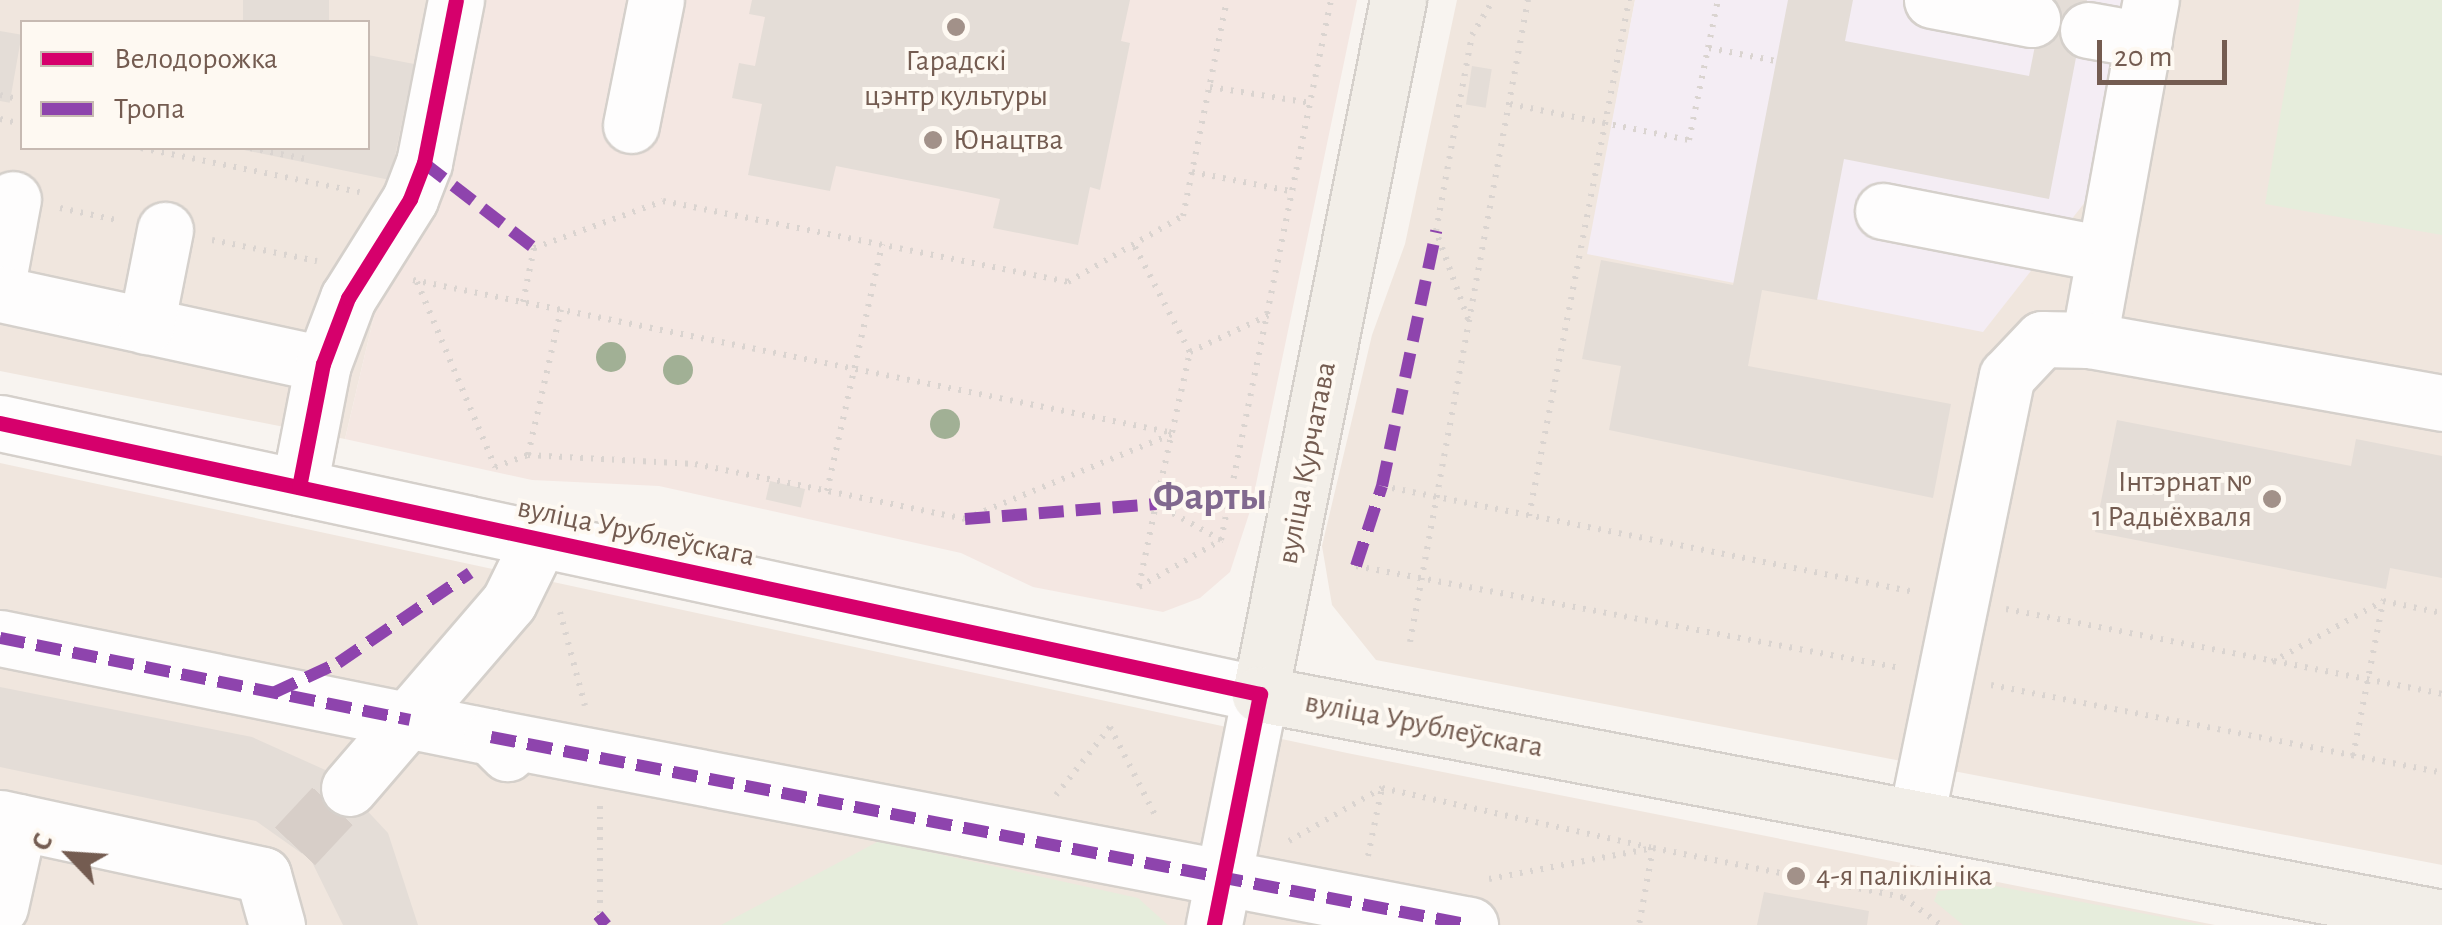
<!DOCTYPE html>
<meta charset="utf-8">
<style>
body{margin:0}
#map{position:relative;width:2442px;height:925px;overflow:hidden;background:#f8f4f0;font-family:"Alegreya Sans",sans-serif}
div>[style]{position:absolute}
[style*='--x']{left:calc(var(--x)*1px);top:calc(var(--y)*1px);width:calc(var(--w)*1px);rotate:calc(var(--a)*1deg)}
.residential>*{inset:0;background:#f0e6de}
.commercial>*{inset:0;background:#f4e7e2}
.education>*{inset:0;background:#f4edf4}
.green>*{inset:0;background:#e6eddc}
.building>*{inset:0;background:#e4ddd7;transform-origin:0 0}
.minor-tunnel>*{height:55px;margin-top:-27.5px;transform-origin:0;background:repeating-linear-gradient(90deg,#d7cec8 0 55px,transparent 0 83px)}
.path>*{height:6px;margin-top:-3px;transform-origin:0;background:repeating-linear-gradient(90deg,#dad4d0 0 2.5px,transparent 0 10.5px)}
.roads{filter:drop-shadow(2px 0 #d5d0cb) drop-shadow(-2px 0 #d5d0cb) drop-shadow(0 2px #d5d0cb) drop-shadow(0 -2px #d5d0cb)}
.minor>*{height:55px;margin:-27.5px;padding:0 27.5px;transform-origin:27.5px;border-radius:27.5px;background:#fefdfd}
.major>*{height:55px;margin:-27.5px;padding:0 27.5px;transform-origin:27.5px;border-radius:27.5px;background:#f2eee8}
.quiet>*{height:12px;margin-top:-6px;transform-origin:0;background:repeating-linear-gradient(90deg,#8e44ad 0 25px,transparent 0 37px)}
.cycleway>*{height:15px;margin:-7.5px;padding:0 7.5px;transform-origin:7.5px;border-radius:7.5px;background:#d6006c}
.trees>*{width:30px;height:30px;margin:-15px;border-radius:50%;background:#a1b095}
.dots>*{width:28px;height:28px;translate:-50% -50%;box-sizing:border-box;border:5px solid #fef9f2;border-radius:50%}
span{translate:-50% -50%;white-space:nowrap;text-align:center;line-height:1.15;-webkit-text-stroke:8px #fef9f2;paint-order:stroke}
.poi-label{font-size:30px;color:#745c51}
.left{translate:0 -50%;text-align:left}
.right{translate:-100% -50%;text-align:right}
.street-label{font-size:30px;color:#745c51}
.district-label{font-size:40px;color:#81698f;font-weight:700}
.legend{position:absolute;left:20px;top:20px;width:350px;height:130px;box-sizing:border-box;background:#fef9f2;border:2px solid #c7bab2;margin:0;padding:12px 18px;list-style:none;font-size:30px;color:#745c51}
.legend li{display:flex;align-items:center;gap:20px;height:50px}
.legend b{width:50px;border:2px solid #c7bab2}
.north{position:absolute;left:20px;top:805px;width:100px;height:100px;-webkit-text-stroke:8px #fef9f2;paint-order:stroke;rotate:295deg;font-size:28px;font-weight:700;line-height:40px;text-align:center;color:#745c51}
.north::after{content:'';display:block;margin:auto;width:35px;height:45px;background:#745c51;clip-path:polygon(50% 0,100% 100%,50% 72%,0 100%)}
.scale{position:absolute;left:2097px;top:40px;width:130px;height:45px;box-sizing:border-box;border:5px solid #745c51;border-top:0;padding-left:12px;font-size:30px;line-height:35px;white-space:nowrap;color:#745c51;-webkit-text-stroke:8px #fef9f2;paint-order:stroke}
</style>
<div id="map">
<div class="residential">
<i style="clip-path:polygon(evenodd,0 0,478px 0,378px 299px,345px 439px,0 371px,0 0,22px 22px,368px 22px,368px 148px,22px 148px,22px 22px)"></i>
<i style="clip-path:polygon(1457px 0,1635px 0,1588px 254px,2138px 0,2442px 0,2442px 865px,1376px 660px,1332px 605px,1322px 546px,1372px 335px,1405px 244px)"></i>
<i style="clip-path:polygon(0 463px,1347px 753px,2215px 925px,0 925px)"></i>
</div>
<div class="commercial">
<i style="clip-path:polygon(478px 0,1357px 0,1251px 508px,1230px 572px,1200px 598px,1163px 612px,1033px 587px,961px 553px,659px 486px,532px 480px,345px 439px,378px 299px)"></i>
</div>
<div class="education">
<i style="clip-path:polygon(1635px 0,2138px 0,2104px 178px,1983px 332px,1587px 254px)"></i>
</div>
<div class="green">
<i style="clip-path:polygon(2300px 0,2442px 0,2442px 235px,2265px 204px)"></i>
<i style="clip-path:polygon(879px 841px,1138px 898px,1168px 925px,721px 925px)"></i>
<i style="clip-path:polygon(1995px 886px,2205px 925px,1963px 925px,1934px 901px,1938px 891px)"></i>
</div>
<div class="building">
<i style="left:243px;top:0;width:86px;height:23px"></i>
<i style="clip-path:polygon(752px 0,1130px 0,1121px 41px,1130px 43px,1100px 190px,1090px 187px,1078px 245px,993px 228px,1000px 199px,962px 191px,836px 166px,830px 191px,748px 175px,762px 104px,732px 98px,739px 63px,755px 66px,765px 17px,749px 14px)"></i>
<i style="clip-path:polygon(1788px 0,1853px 0,1845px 41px,2029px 76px,2044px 0,2087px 0,2049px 199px,1844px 159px,1817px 300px,1762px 290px,1748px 366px,1951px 404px,1933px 498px,1609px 430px,1621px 366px,1582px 359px,1601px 260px,1733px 285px)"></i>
<i style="left:0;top:31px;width:22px;height:69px;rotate:10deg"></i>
<i style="clip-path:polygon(368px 55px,414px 64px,390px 180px,239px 149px,368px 148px)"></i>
<i style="left:1472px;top:66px;width:20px;height:39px;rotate:9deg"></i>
<i style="clip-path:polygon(2117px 420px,2351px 466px,2356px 439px,2442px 456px,2442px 578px,2390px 568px,2386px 589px,2095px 532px)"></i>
<i style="left:770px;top:481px;width:36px;height:19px;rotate:13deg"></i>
<i style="clip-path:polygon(0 687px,252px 737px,332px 773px,388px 833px,418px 925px,343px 925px,311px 860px,256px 821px,0 767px)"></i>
<i style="clip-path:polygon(1764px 892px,1869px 911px,1867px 925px,1757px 925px)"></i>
</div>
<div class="minor-tunnel">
<i style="--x:295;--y:846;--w:79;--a:-47"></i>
</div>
<div class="path">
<i style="--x:1709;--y:48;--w:68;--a:11"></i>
<i style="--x:1210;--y:87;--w:102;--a:9"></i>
<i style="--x:0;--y:95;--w:23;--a:13"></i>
<i style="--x:1510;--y:104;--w:183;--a:11.4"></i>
<i style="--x:1689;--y:140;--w:143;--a:-78.3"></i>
<i style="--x:0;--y:119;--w:23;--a:13"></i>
<i style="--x:141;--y:148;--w:223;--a:11.4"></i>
<i style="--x:250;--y:148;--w:57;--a:11.1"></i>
<i style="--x:1192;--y:172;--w:105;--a:11"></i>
<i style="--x:60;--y:208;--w:62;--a:12"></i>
<i style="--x:212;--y:240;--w:107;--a:11.3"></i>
<i style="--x:1135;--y:247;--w:119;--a:62.4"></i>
<i style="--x:413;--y:280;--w:775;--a:11.38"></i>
<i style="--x:417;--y:282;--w:201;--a:67.1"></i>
<i style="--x:495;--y:467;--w:35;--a:-20"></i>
<i style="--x:528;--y:455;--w:149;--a:-77.2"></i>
<i style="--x:523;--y:302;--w:55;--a:-78.5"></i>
<i style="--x:534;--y:248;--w:137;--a:-20"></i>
<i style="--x:663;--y:201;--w:413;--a:11.3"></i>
<i style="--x:1068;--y:282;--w:133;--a:-29.9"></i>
<i style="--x:1183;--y:216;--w:220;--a:-78.5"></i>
<i style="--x:1468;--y:319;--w:94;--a:-110"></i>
<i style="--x:1436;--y:231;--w:199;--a:-79.6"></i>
<i style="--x:1472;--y:35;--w:41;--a:-59"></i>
<i style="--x:528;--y:455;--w:167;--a:3.1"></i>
<i style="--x:695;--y:464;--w:276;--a:11.5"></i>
<i style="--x:965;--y:519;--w:224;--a:-22.3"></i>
<i style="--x:1382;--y:486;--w:543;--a:11.25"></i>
<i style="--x:827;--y:491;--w:253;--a:-77.4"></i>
<i style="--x:1529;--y:516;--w:526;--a:-79.03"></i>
<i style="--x:1221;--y:540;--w:74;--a:-151"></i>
<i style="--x:1156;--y:504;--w:156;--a:-77.4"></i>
<i style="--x:1190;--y:352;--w:87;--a:-25.1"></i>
<i style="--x:1356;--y:566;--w:553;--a:10.62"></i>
<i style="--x:1139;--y:586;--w:84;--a:-78.3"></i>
<i style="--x:1139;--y:587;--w:95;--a:-29.8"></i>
<i style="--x:1221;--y:540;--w:551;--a:-78.49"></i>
<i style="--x:2006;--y:609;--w:444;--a:11"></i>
<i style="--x:560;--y:612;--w:97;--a:75.1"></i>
<i style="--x:1410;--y:642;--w:653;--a:-79.59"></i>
<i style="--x:2272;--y:662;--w:127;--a:-28.8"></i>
<i style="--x:2383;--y:601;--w:60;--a:11.5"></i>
<i style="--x:1991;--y:685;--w:460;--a:11"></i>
<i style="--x:2353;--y:756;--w:158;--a:-79"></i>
<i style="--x:1056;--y:795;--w:87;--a:-51.5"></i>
<i style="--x:1110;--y:727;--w:101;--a:62.9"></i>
<i style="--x:600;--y:806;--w:119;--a:90"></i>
<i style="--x:1289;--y:841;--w:107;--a:-29.7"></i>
<i style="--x:1382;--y:788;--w:278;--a:12.5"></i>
<i style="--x:1653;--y:848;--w:78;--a:100.3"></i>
<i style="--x:1368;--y:856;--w:69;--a:-78.4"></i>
<i style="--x:1489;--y:879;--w:167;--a:-10.7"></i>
<i style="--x:1653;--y:848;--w:255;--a:11.1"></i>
<i style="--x:1903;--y:897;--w:47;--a:36.4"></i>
</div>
<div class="roads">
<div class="minor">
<i style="--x:1932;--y:0;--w:102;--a:10.8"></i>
<i style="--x:2088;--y:30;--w:57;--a:10.1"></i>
<i style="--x:631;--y:125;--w:127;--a:-78.7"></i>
<i style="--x:1883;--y:211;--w:225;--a:11"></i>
<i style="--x:0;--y:269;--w:71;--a:-79.5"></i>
<i style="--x:0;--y:294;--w:330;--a:12.2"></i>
<i style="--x:146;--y:326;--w:98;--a:-78.8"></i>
<i style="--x:2089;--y:340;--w:346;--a:-79.7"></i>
<i style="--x:0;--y:423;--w:1289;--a:12.14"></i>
<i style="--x:1260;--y:694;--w:236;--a:101.3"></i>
<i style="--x:299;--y:487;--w:125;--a:-79"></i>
<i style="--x:323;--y:364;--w:71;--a:-69.3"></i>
<i style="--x:348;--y:298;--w:117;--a:-57.9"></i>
<i style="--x:410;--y:199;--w:39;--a:-69"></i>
<i style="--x:424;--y:163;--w:166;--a:-78.9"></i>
<i style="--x:0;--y:638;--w:501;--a:11.4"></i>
<i style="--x:491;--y:737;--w:23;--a:45"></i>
<i style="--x:491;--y:737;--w:997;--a:10.87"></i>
<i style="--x:349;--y:788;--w:245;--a:-49.3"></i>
<i style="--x:509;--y:602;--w:70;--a:-63.8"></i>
<i style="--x:0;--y:818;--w:269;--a:12.2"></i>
<i style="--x:263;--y:875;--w:52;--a:74.4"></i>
<i style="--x:1916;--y:818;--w:451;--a:-78.4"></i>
<i style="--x:2007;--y:376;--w:51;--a:-46.6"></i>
<i style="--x:2042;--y:339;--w:47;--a:1.2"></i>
<i style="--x:2089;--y:340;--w:359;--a:10.1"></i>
<i style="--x:0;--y:907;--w:87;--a:-77.4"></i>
</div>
<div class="major">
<i style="--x:1398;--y:0;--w:708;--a:101.25"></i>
<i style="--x:1260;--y:694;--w:1203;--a:10.73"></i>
</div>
</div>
<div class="quiet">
<i style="--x:424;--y:163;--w:139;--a:37.7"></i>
<i style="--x:965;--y:519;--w:192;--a:-4.5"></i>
<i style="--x:1356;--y:566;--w:84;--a:-72"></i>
<i style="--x:1382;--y:486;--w:261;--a:-78"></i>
<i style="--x:0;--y:638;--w:418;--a:11.3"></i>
<i style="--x:273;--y:693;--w:72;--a:-24.8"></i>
<i style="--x:338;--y:663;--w:160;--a:-34.3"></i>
<i style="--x:491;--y:737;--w:997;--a:10.87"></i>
<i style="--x:598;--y:915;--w:13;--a:51"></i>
</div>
<div class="cycleway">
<i style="--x:0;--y:423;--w:1289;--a:12.14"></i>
<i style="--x:1260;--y:694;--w:236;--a:101.3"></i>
<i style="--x:299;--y:487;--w:125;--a:-79"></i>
<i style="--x:323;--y:364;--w:71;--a:-69.3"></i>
<i style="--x:348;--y:298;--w:117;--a:-57.9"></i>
<i style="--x:410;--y:199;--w:39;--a:-69"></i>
<i style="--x:424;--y:163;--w:166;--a:-78.9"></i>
</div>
<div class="trees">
<i style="left:611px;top:357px"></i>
<i style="left:678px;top:370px"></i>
<i style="left:945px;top:424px"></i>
</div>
<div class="dots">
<i style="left:956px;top:27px;background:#a29189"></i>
<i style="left:933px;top:140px;background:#a29189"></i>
<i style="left:2272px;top:499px;background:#a29189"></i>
<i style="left:1796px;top:876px;background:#a29189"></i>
</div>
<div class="poi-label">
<span style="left:956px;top:78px">Гарадскі<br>цэнтр культуры</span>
<span class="left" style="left:953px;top:140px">Юнацтва</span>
<span class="right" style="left:2252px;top:499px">Інтэрнат №<br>1 Радыёхваля</span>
<span class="left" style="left:1816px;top:876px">4-я паліклініка</span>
</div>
<div class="street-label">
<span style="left:1307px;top:463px;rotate:-79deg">вуліца Курчатава</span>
<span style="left:636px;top:532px;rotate:12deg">вуліца Урублеўскага</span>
<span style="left:1424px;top:725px;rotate:11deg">вуліца Урублеўскага</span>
</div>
<div class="district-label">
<span style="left:1210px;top:497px">Фарты</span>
</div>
<ul class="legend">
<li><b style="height:12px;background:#d6006c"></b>Велодорожка</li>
<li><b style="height:12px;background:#8e44ad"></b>Тропа</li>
</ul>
<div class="north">С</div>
<div class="scale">20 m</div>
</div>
